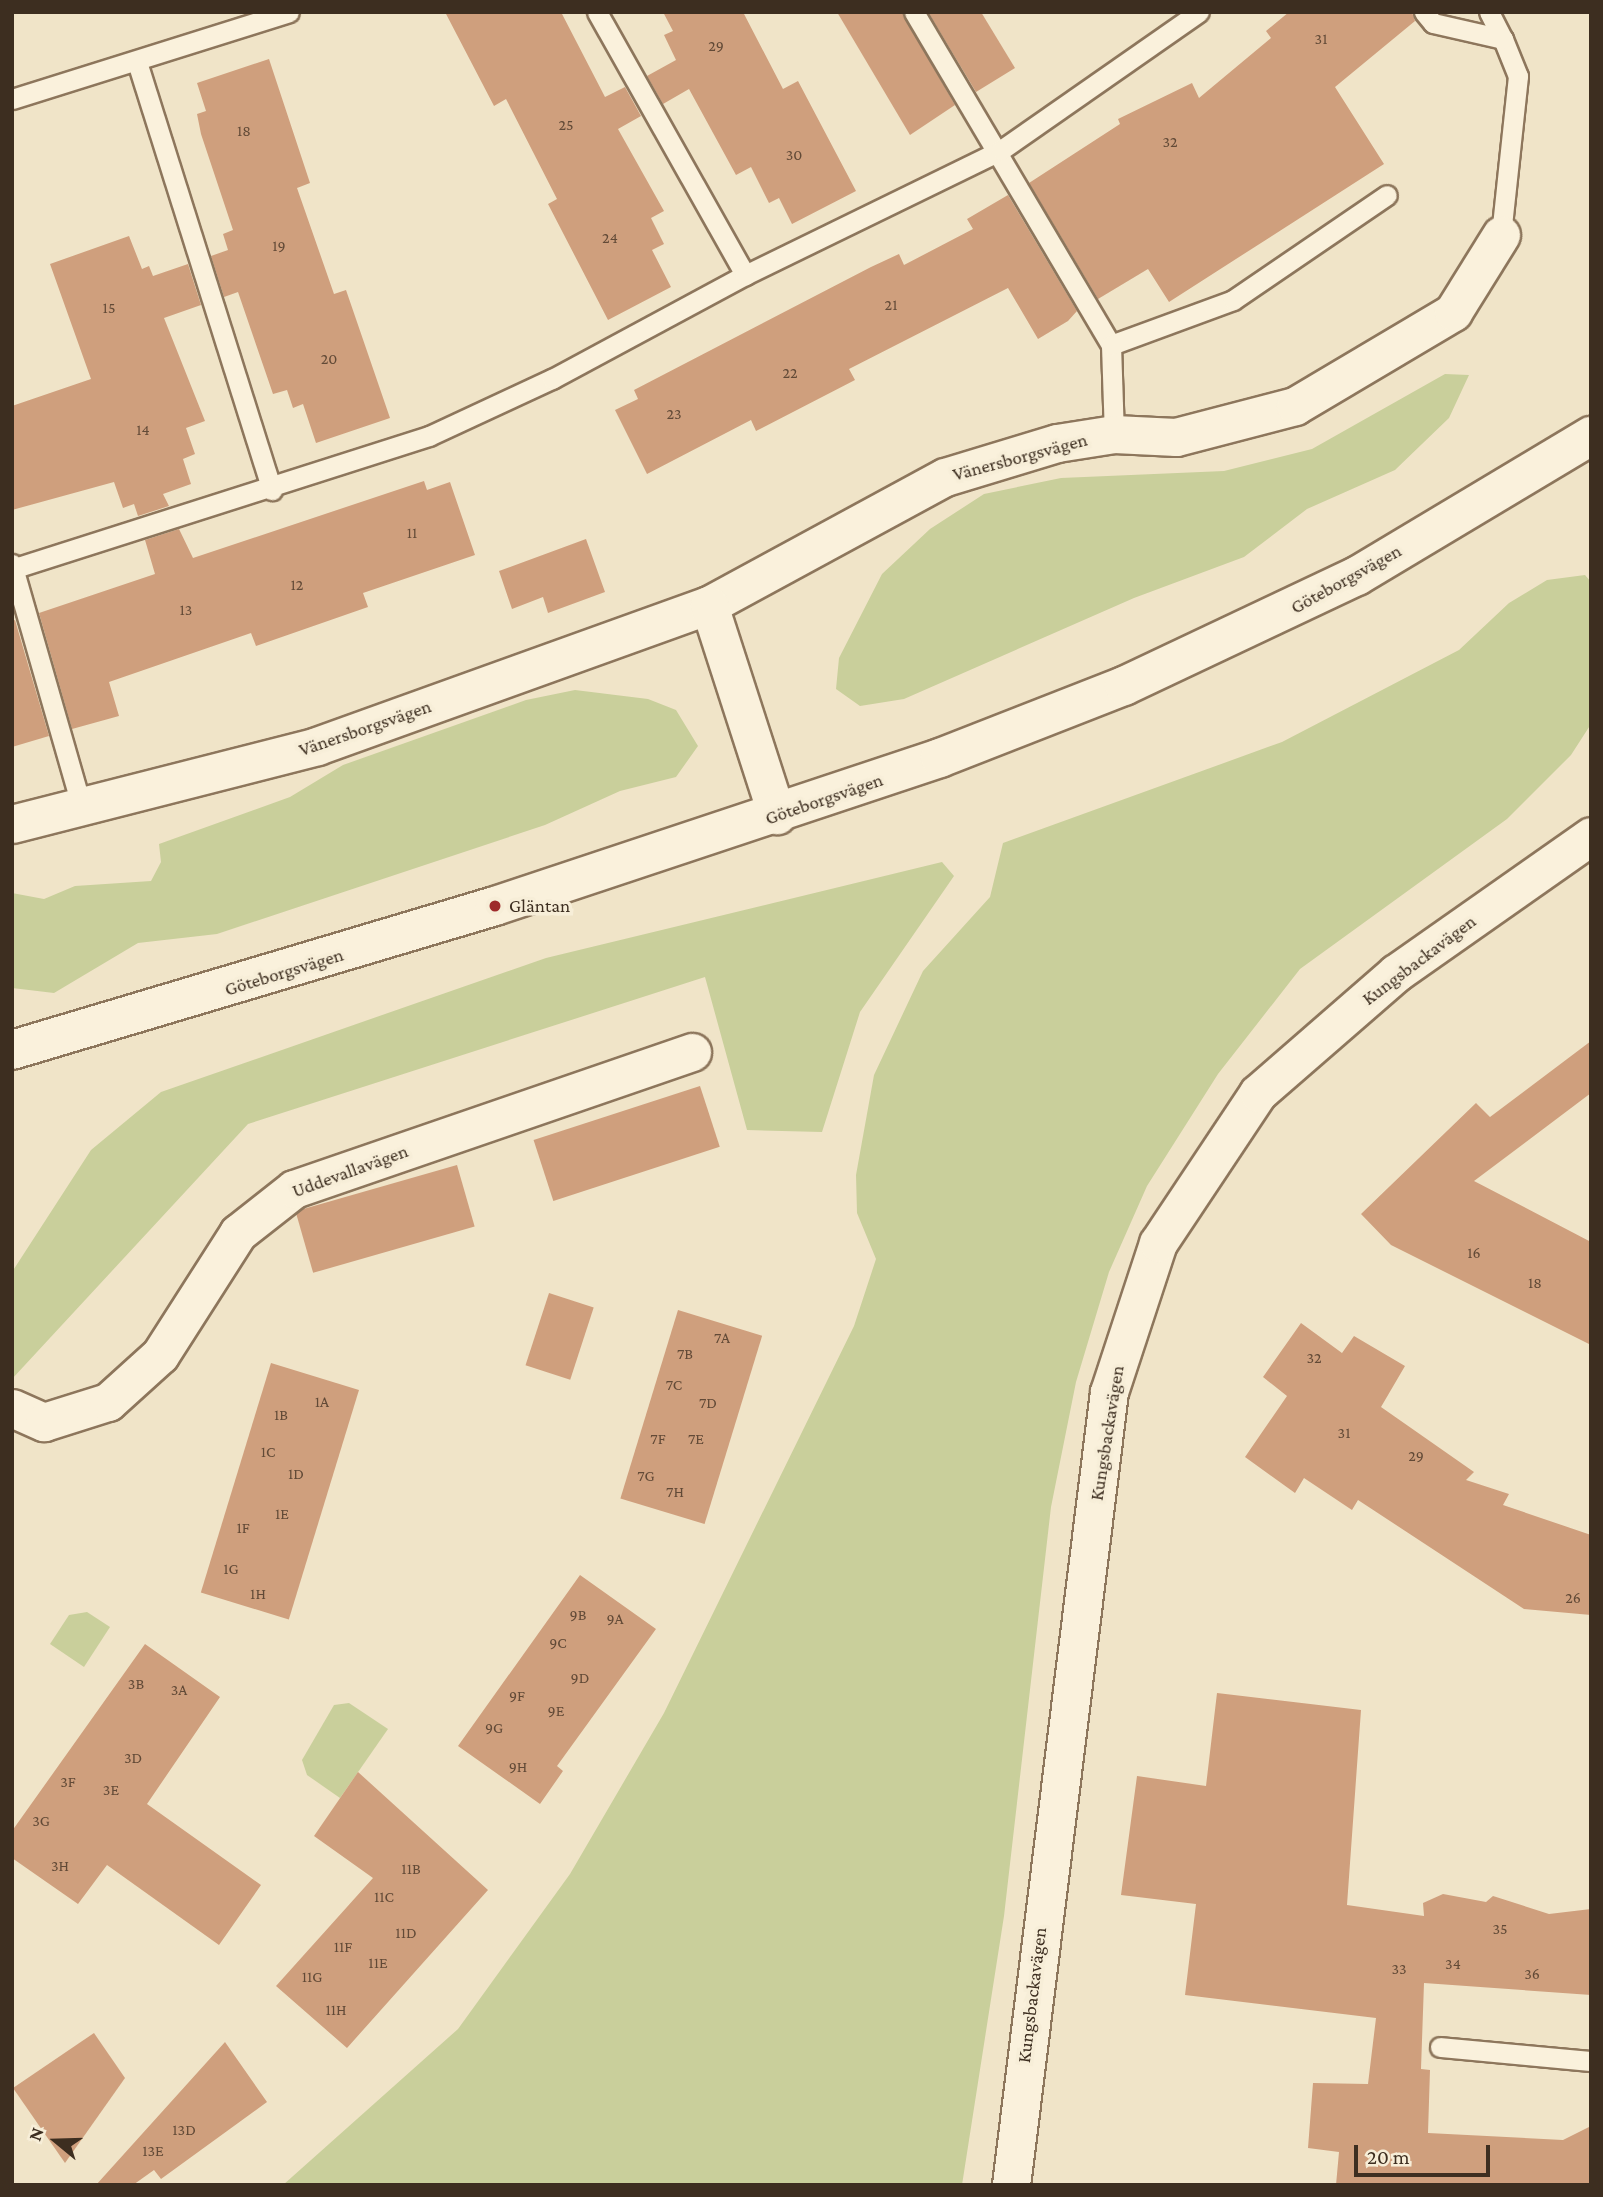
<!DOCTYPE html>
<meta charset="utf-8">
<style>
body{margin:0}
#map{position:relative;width:1603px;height:2197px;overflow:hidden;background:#f0e4c8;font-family:"Crimson Pro",serif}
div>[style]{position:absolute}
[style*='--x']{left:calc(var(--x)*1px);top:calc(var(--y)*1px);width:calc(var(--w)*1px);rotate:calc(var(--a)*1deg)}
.green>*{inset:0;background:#c9cf9b}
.building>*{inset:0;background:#cf9f7d;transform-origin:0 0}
.roads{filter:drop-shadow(2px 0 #8d765c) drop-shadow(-2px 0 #8d765c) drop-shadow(0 2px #8d765c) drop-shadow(0 -2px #8d765c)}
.service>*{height:19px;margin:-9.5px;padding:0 9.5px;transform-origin:9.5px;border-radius:9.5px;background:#faf1dc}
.minor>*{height:37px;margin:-18.5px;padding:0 18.5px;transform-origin:18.5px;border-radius:18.5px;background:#faf1dc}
.tertiary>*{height:38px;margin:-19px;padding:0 19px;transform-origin:19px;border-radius:19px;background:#faf1dc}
.dots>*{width:19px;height:19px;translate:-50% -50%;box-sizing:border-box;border:4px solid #f7eed8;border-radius:50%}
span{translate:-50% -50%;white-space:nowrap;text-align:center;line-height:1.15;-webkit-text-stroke:7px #f7eed8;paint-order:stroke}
.number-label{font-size:16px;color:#624a37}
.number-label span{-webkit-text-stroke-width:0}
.street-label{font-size:19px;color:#3d2e20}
.poi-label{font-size:19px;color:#3d2e20}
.left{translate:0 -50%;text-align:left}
.frame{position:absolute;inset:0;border:14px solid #3d2e20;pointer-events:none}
.north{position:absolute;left:21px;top:2106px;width:70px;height:70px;-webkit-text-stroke:5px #f7eed8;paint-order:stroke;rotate:289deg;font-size:19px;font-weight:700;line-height:28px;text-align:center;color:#3d2e20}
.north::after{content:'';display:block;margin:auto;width:24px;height:32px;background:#3d2e20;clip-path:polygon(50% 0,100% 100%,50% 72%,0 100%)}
.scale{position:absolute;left:1354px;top:2145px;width:136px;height:32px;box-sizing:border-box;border:4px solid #3d2e20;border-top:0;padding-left:9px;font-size:21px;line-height:24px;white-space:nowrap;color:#3d2e20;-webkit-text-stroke:5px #f7eed8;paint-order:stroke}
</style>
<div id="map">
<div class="green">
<i style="clip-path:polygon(1445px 374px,1469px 375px,1449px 418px,1395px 470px,1307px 509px,1244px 557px,1134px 598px,904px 699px,860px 706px,836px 689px,839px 658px,882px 574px,930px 529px,984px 494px,1061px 478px,1224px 471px,1312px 449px)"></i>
<i style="clip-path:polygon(1585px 575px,1591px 582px,1591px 724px,1571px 755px,1507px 819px,1300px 969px,1218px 1074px,1147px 1186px,1109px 1272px,1076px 1382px,1051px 1507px,1004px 1916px,962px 2185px,283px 2185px,458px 2029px,570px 1874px,664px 1713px,854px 1326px,876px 1259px,857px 1213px,856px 1175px,874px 1075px,923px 971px,990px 897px,1003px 843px,1282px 742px,1459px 650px,1509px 603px,1547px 580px)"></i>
<i style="clip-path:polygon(575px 690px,648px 699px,676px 710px,698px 746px,676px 777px,620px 791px,545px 825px,217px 934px,138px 943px,54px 993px,12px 988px,12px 893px,44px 899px,75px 886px,151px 881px,161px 862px,159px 844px,290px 797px,343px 765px,526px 700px)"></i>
<i style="clip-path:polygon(942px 862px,954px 876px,860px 1012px,822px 1132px,747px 1130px,705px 977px,248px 1124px,12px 1379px,12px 1272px,91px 1150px,161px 1092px,546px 958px)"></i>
<i style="clip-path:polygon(87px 1612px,110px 1627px,84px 1667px,50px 1644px,69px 1615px)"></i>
<i style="clip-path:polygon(349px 1703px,388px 1729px,340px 1798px,307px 1775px,302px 1760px,334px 1705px)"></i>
</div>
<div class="building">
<i style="clip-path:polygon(445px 12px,561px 12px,605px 97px,625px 87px,641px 116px,618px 129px,664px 211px,651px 218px,664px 244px,652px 250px,671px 287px,608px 320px,548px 204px,557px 199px,506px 99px,494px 106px)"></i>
<i style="clip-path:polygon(663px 12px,743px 12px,783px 89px,798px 81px,856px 191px,792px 224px,779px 198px,769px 203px,751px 167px,736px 175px,689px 89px,663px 104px,647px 76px,676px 60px,664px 35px,673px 31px)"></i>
<i style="clip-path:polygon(837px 12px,902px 12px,955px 105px,910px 135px)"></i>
<i style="clip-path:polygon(928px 12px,981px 12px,1015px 68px,976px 92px)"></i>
<i style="clip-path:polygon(1289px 12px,1412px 12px,1415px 21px,1335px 87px,1384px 164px,1169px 302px,1148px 269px,1098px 299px,1029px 183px,1120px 124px,1118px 119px,1192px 83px,1199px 98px,1271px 38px,1266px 31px)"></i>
<i style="clip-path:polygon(269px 59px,310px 183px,297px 188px,334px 294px,346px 290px,390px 418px,316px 443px,303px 404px,293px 408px,287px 390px,273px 394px,238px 292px,224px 297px,211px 256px,228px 250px,223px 234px,233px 230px,201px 134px,197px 114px,206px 111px,197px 83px)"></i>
<i style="clip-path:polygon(1008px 195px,1077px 311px,1068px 321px,1038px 339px,1008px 288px,849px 369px,855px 380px,756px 431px,751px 420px,647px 474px,615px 410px,638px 399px,634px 390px,871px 267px,899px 254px,904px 265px,973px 229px,967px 219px)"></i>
<i style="clip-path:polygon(129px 236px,142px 269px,149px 266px,153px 276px,188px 264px,201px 305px,164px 318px,205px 421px,186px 428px,195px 454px,183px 459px,191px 484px,163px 494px,169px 506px,138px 516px,134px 504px,123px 508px,114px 482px,12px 510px,12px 406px,91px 379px,50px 264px)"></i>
<i style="clip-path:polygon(424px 481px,427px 490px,450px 482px,475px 555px,363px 593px,368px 607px,256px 646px,251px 633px,109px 682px,119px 716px,72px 729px,39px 613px,155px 574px,145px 540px,179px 529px,193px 558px)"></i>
<i style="clip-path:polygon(586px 539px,605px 592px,548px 613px,543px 597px,512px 609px,499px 571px)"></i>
<i style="clip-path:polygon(15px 620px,49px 736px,12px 747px,12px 621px)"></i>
<i style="clip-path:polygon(1591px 1041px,1591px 1093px,1474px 1181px,1591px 1242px,1591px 1345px,1391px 1245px,1361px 1214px,1476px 1103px,1490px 1117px)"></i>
<i style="left:700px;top:1086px;width:64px;height:175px;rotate:72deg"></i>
<i style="left:457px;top:1165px;width:64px;height:168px;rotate:74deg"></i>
<i style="left:549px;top:1293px;width:47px;height:76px;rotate:18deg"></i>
<i style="left:678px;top:1310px;width:88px;height:197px;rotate:17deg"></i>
<i style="clip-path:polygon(1301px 1323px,1342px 1353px,1354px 1336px,1405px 1366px,1381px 1407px,1474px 1472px,1466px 1480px,1509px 1494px,1503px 1505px,1591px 1535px,1591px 1615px,1524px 1609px,1358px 1500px,1352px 1510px,1304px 1478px,1295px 1493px,1245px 1457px,1287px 1396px,1263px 1377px)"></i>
<i style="left:271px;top:1363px;width:92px;height:240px;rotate:17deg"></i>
<i style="clip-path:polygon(580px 1575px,656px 1629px,557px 1766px,563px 1771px,540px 1804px,458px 1746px)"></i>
<i style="clip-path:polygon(145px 1644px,220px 1697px,147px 1804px,261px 1885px,219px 1945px,107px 1865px,78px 1904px,12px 1858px,12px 1831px)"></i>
<i style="clip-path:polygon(1217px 1693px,1361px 1710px,1347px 1905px,1424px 1916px,1423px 1903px,1443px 1894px,1486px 1902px,1493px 1896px,1549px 1914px,1591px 1909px,1591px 1995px,1424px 1983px,1421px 2069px,1430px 2070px,1428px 2133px,1563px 2140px,1591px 2126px,1591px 2185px,1336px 2185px,1339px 2152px,1308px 2148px,1313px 2083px,1368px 2084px,1376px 2018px,1185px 1995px,1196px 1904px,1121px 1895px,1137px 1776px,1206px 1786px)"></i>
<i style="clip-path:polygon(358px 1772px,488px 1890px,347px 2048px,276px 1986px,373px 1878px,314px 1836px)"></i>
<i style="clip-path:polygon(94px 2033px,125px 2078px,65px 2163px,13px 2088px)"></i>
<i style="clip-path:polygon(225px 2042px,267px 2102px,161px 2179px,154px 2170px,133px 2185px,96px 2185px)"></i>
</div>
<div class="roads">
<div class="service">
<i style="--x:597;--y:12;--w:302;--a:60.6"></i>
<i style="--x:914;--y:12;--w:387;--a:59.4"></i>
<i style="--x:1111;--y:345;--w:89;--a:88.1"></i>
<i style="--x:1424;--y:12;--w:14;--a:51"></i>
<i style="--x:1433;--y:23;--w:72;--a:12.9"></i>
<i style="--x:1503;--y:39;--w:40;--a:68"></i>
<i style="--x:1518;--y:76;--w:160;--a:96.1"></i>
<i style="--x:1489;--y:12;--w:30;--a:63"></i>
<i style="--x:137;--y:62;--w:449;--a:72.5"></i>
<i style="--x:12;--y:99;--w:290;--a:-17.4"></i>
<i style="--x:1111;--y:345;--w:130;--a:-20.2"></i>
<i style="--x:1233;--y:300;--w:186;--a:-34.3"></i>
<i style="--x:12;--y:564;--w:254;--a:74"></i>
<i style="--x:12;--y:569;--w:438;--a:-17.7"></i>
<i style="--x:429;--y:436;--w:136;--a:-24.9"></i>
<i style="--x:552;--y:379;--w:219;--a:-28.3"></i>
<i style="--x:745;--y:275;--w:285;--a:-26"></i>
<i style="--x:1001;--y:150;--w:241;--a:-34.9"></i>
<i style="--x:1440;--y:2047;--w:152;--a:5.3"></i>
</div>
<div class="minor">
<i style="--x:709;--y:605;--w:268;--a:-28.5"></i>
<i style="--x:945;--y:477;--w:117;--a:-16.9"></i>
<i style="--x:1057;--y:443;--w:58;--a:-9"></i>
<i style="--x:1114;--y:434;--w:62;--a:2.8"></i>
<i style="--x:1176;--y:437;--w:123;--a:-14.6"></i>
<i style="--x:1295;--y:406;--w:184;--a:-30.7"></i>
<i style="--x:1453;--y:312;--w:91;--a:-58.1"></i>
<i style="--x:12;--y:824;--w:315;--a:-14.3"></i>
<i style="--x:317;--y:746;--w:417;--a:-19.8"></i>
<i style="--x:709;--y:605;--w:221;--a:72.1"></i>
<i style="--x:12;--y:1408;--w:35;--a:24"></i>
<i style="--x:44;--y:1422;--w:67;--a:-17.4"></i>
<i style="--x:108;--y:1402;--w:70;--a:-42.1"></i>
<i style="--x:160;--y:1355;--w:145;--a:-57.4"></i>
<i style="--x:238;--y:1233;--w:71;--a:-38.2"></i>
<i style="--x:294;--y:1189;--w:421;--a:-19"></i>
<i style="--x:1011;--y:2185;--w:799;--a:-82.96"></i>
<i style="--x:1109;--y:1392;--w:157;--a:-71.8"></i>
<i style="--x:1158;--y:1243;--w:180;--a:-56.3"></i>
<i style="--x:1258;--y:1093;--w:183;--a:-41"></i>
<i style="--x:1396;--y:973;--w:238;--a:-35.1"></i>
</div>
<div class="tertiary">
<i style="--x:12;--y:1050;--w:504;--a:-16.6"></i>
<i style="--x:495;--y:906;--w:469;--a:-18.4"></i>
<i style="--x:940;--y:758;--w:198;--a:-21.4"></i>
<i style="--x:1124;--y:686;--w:258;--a:-25.3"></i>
<i style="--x:1357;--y:576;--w:273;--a:-30.9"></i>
</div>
</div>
<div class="dots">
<i style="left:495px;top:906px;background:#9e2a2b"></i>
</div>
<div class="number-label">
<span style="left:1321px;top:39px">31</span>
<span style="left:716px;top:46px">29</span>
<span style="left:566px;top:125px">25</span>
<span style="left:244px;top:131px">18</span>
<span style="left:1170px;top:142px">32</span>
<span style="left:794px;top:155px">30</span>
<span style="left:610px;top:238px">24</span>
<span style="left:279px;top:246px">19</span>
<span style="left:891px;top:305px">21</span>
<span style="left:109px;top:308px">15</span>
<span style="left:329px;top:359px">20</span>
<span style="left:790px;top:373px">22</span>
<span style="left:674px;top:414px">23</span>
<span style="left:143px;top:430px">14</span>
<span style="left:412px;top:533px">11</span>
<span style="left:297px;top:585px">12</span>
<span style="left:186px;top:610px">13</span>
<span style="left:1474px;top:1253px">16</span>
<span style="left:1535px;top:1283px">18</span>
<span style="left:722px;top:1338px">7A</span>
<span style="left:685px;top:1354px">7B</span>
<span style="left:1314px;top:1358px">32</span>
<span style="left:674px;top:1385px">7C</span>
<span style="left:322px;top:1402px">1A</span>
<span style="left:708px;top:1403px">7D</span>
<span style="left:281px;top:1415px">1B</span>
<span style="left:1344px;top:1433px">31</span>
<span style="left:658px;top:1439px">7F</span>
<span style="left:696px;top:1439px">7E</span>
<span style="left:268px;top:1452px">1C</span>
<span style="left:1416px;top:1456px">29</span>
<span style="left:296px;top:1474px">1D</span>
<span style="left:646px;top:1476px">7G</span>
<span style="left:675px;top:1492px">7H</span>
<span style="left:282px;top:1514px">1E</span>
<span style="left:243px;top:1528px">1F</span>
<span style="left:231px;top:1569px">1G</span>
<span style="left:258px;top:1594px">1H</span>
<span style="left:1573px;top:1598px">26</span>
<span style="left:578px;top:1615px">9B</span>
<span style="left:615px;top:1619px">9A</span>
<span style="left:558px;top:1643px">9C</span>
<span style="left:580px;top:1678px">9D</span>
<span style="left:136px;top:1684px">3B</span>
<span style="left:179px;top:1690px">3A</span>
<span style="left:517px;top:1696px">9F</span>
<span style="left:556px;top:1711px">9E</span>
<span style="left:494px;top:1728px">9G</span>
<span style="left:133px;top:1758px">3D</span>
<span style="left:518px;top:1767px">9H</span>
<span style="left:68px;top:1782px">3F</span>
<span style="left:111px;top:1790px">3E</span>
<span style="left:41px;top:1821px">3G</span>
<span style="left:60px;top:1866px">3H</span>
<span style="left:411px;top:1869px">11B</span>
<span style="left:384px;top:1897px">11C</span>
<span style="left:1500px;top:1929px">35</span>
<span style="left:406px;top:1933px">11D</span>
<span style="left:343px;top:1947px">11F</span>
<span style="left:378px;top:1963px">11E</span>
<span style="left:1453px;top:1964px">34</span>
<span style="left:1399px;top:1969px">33</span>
<span style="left:1532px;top:1974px">36</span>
<span style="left:312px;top:1977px">11G</span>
<span style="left:336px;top:2010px">11H</span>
<span style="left:184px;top:2130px">13D</span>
<span style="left:153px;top:2151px">13E</span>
</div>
<div class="street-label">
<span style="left:1020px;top:457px;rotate:-15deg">Vänersborgsvägen</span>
<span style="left:1346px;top:579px;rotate:-29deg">Göteborgsvägen</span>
<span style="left:365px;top:728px;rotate:-19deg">Vänersborgsvägen</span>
<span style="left:824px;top:799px;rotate:-19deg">Göteborgsvägen</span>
<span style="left:1419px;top:960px;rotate:-37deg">Kungsbackavägen</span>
<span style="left:284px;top:972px;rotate:-17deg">Göteborgsvägen</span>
<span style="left:350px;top:1171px;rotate:-20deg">Uddevallavägen</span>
<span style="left:1107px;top:1433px;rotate:-81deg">Kungsbackavägen</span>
<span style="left:1032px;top:1995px;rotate:-83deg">Kungsbackavägen</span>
</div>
<div class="poi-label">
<span class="left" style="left:509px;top:906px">Gläntan</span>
</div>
<div class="frame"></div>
<div class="north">N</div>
<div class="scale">20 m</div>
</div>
